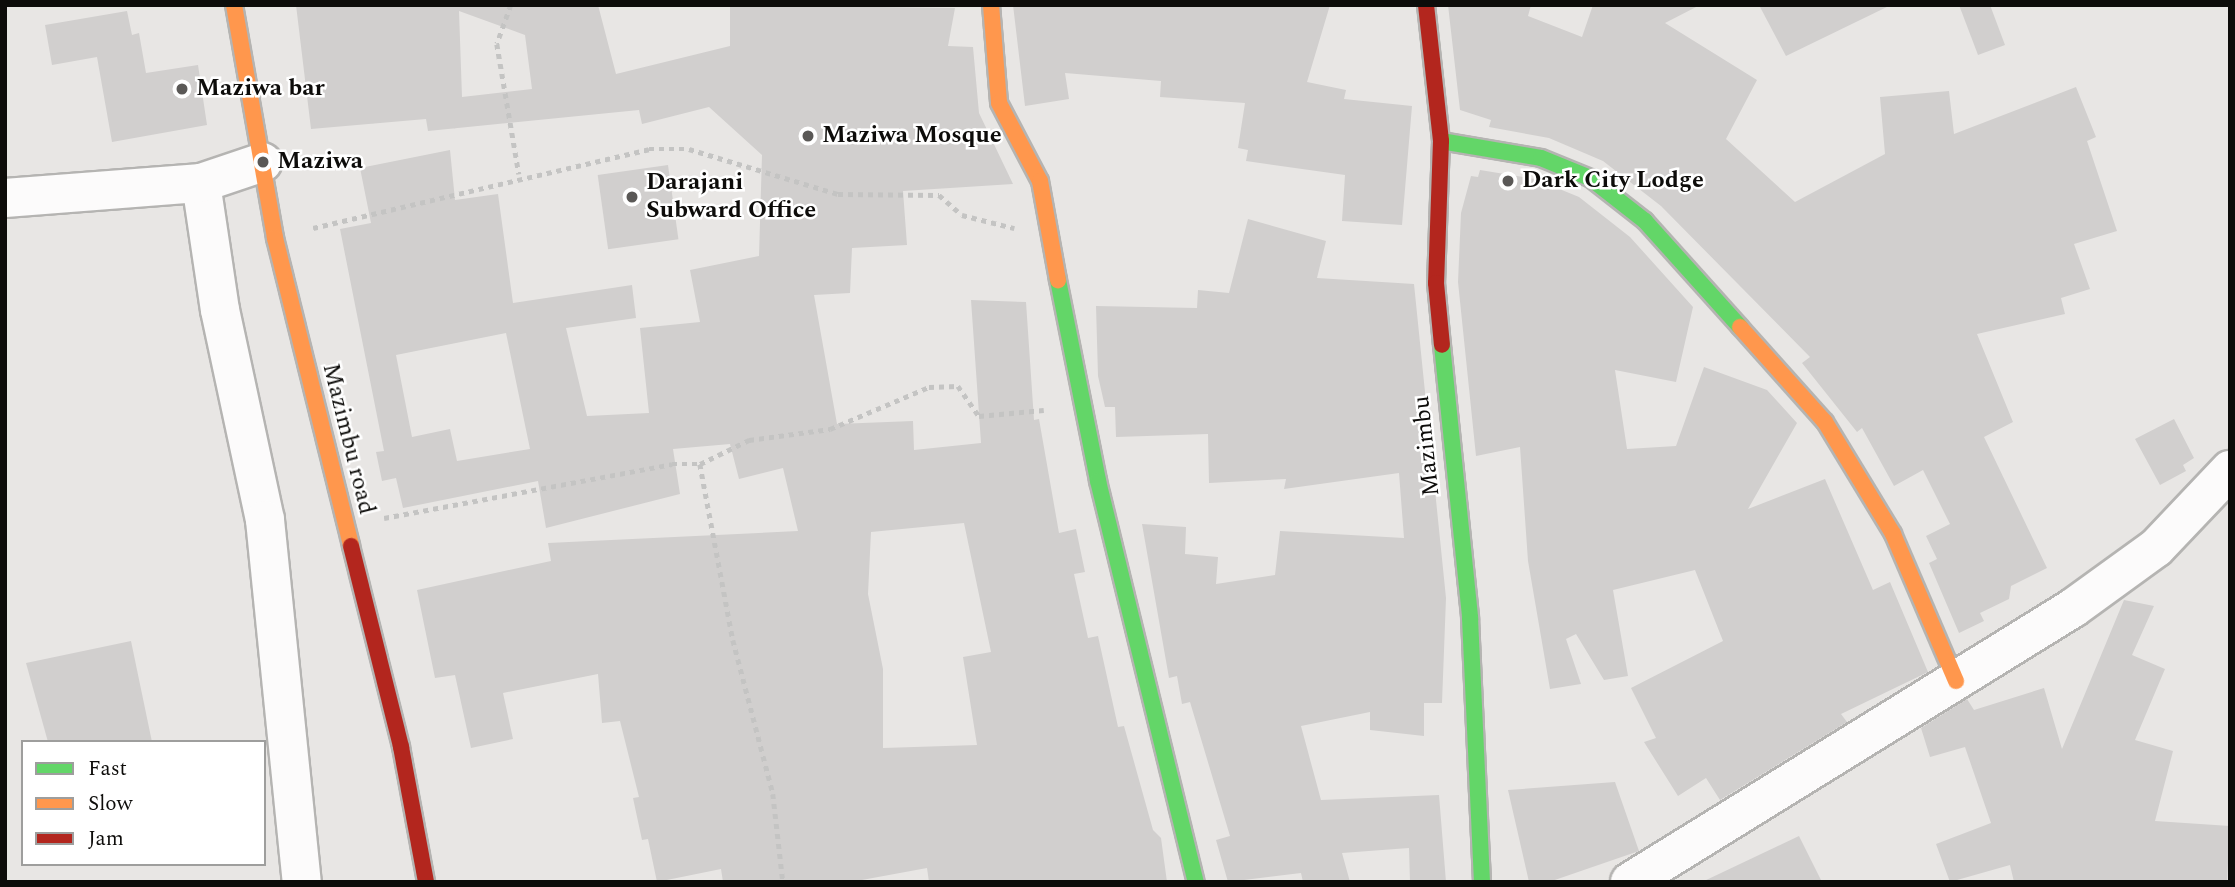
<!DOCTYPE html>
<style>
body{margin:0}
#map{position:relative;width:2235px;height:887px;overflow:hidden;background:#e8e6e4;font-family:Spectral,serif}
div>[style]{position:absolute}
[style*='--x']{left:calc(var(--x)*1px);top:calc(var(--y)*1px);width:calc(var(--w)*1px);rotate:calc(var(--a)*1deg)}
.building>*{inset:0;background:#d1cfce;transform-origin:0 0}
.path>*{height:4.5px;margin-top:-2.25px;transform-origin:0;background:repeating-linear-gradient(90deg,#c4c4c3 0 5px,transparent 0 10px)}
.roads{filter:drop-shadow(2px 0 #b5b4b2) drop-shadow(-2px 0 #b5b4b2) drop-shadow(0 2px #b5b4b2) drop-shadow(0 -2px #b5b4b2)}
.street>*{height:38px;margin:-19px;padding:0 19px;transform-origin:19px;border-radius:19px;background:#fcfbfb}
.fast>*{height:16px;margin:-8px;padding:0 8px;transform-origin:8px;border-radius:8px;background:#63d668}
.slow>*{height:16px;margin:-8px;padding:0 8px;transform-origin:8px;border-radius:8px;background:#ff974d}
.jam>*{height:16px;margin:-8px;padding:0 8px;transform-origin:8px;border-radius:8px;background:#b3261e}
.dots>*{width:19px;height:19px;translate:-50% -50%;box-sizing:border-box;border:4px solid #fff;border-radius:50%}
span{translate:-50% -50%;white-space:nowrap;text-align:center;line-height:1.15;-webkit-text-stroke:5px #fff;paint-order:stroke}
.poi-label{font-size:24px;color:#0d0c0a;font-weight:700}
.left{translate:0 -50%;text-align:left}
.street-label{font-size:24px;color:#0d0c0a}
.frame{position:absolute;inset:0;border:7px solid #0d0c0a;pointer-events:none}
.legend{position:absolute;left:21px;top:740px;width:245px;height:126px;box-sizing:border-box;background:#fff;border:2px solid #9e9e9d;margin:0;padding:9px 12px;list-style:none;font-size:21px;color:#0d0c0a}
.legend li{display:flex;align-items:center;gap:14px;height:35px}
.legend b{width:35px;border:2px solid #9e9e9d}
</style>
<div id="map">
<div class="building">
<i style="clip-path:polygon(evenodd,296px 5px,598px 5px,616px 74px,730px 46px,730px 5px,955px 8px,948px 46px,973px 47px,979px 113px,1013px 184px,903px 191px,907px 245px,852px 248px,850px 293px,814px 295px,837px 424px,913px 421px,914px 450px,981px 443px,971px 300px,1026px 302px,1034px 420px,1039px 419px,1059px 533px,1076px 529px,1085px 572px,1074px 574px,1088px 638px,1098px 636px,1118px 727px,1124px 726px,1153px 830px,1161px 838px,1167px 882px,929px 882px,927px 868px,851px 882px,723px 882px,721px 869px,657px 882px,648px 839px,642px 840px,633px 798px,639px 797px,620px 721px,602px 723px,598px 674px,503px 693px,513px 739px,471px 748px,455px 675px,435px 678px,417px 590px,551px 561px,548px 543px,798px 531px,783px 468px,739px 479px,730px 444px,673px 449px,680px 494px,546px 528px,538px 481px,403px 508px,396px 478px,382px 481px,376px 452px,384px 451px,340px 229px,371px 223px,360px 168px,450px 150px,455px 200px,498px 194px,513px 303px,632px 285px,636px 318px,566px 328px,587px 416px,649px 413px,640px 328px,700px 322px,690px 270px,759px 256px,762px 155px,709px 107px,642px 124px,639px 110px,428px 131px,426px 119px,311px 129px,296px 5px,459px 11px,525px 35px,532px 89px,462px 97px,459px 11px,296px 5px,506px 333px,530px 449px,457px 461px,450px 429px,412px 437px,396px 355px,506px 333px,296px 5px,964px 523px,991px 652px,963px 657px,977px 745px,883px 748px,883px 669px,868px 594px,871px 532px,964px 523px)"></i>
<i style="clip-path:polygon(1013px 5px,1330px 5px,1307px 82px,1346px 90px,1344px 99px,1412px 106px,1402px 225px,1342px 221px,1345px 175px,1246px 161px,1248px 150px,1238px 148px,1245px 103px,1160px 97px,1161px 81px,1065px 73px,1069px 99px,1025px 106px)"></i>
<i style="clip-path:polygon(1448px 5px,1531px 5px,1528px 16px,1582px 37px,1593px 5px,1700px 5px,1665px 23px,1757px 80px,1726px 139px,1795px 202px,1885px 154px,1880px 97px,1949px 91px,1954px 134px,2076px 87px,2096px 137px,2087px 141px,2117px 231px,2074px 244px,2090px 289px,2061px 298px,2065px 314px,1977px 334px,2013px 422px,1984px 437px,2047px 568px,2011px 586px,2009px 599px,1980px 613px,1984px 621px,1959px 633px,1929px 563px,1937px 559px,1926px 536px,1950px 524px,1923px 470px,1894px 486px,1862px 428px,1857px 432px,1802px 363px,1810px 357px,1661px 206px,1603px 161px,1549px 138px,1489px 127px,1491px 120px,1460px 110px)"></i>
<i style="clip-path:polygon(1759px 5px,1891px 5px,1786px 56px)"></i>
<i style="clip-path:polygon(1959px 5px,1990px 5px,2005px 45px,1978px 55px)"></i>
<i style="clip-path:polygon(127px 11px,132px 35px,139px 33px,146px 73px,198px 65px,207px 125px,112px 142px,97px 57px,52px 65px,45px 25px)"></i>
<i style="left:668px;top:165px;width:75px;height:71px;rotate:82deg"></i>
<i style="clip-path:polygon(1480px 170px,1535px 179px,1579px 197px,1630px 237px,1693px 307px,1676px 382px,1615px 370px,1627px 449px,1676px 446px,1704px 367px,1767px 390px,1797px 423px,1748px 509px,1825px 479px,1873px 590px,1890px 582px,1928px 672px,1841px 714px,1847px 722px,1720px 800px,1706px 778px,1678px 796px,1644px 742px,1656px 738px,1631px 688px,1723px 641px,1695px 570px,1613px 590px,1628px 676px,1604px 680px,1576px 634px,1566px 639px,1581px 684px,1550px 689px,1528px 561px,1520px 447px,1476px 456px,1458px 282px,1461px 213px,1471px 176px,1478px 177px)"></i>
<i style="clip-path:polygon(1248px 219px,1326px 241px,1317px 278px,1414px 284px,1446px 598px,1442px 703px,1424px 703px,1424px 736px,1370px 730px,1370px 712px,1301px 726px,1321px 800px,1439px 795px,1446px 882px,1410px 882px,1409px 848px,1342px 853px,1350px 882px,1303px 882px,1301px 873px,1228px 882px,1216px 840px,1230px 836px,1190px 702px,1182px 704px,1177px 676px,1169px 678px,1142px 524px,1186px 527px,1185px 554px,1218px 557px,1216px 584px,1275px 575px,1280px 531px,1404px 538px,1399px 473px,1284px 489px,1286px 479px,1209px 483px,1208px 434px,1116px 437px,1115px 407px,1105px 407px,1098px 376px,1096px 306px,1197px 308px,1198px 290px,1229px 293px)"></i>
<i style="clip-path:polygon(2174px 419px,2194px 458px,2183px 465px,2186px 471px,2160px 485px,2135px 439px)"></i>
<i style="clip-path:polygon(2124px 600px,2154px 606px,2132px 655px,2165px 669px,2135px 740px,2173px 751px,2155px 821px,2230px 826px,2227px 882px,2014px 882px,2010px 865px,1950px 882px,1936px 844px,1991px 823px,1965px 747px,1930px 757px,1921px 728px,1967px 699px,1974px 710px,2044px 688px,2062px 749px)"></i>
<i style="clip-path:polygon(131px 641px,152px 742px,48px 742px,26px 663px)"></i>
<i style="clip-path:polygon(1615px 782px,1639px 851px,1549px 882px,1529px 882px,1508px 790px)"></i>
<i style="clip-path:polygon(1799px 836px,1822px 882px,1702px 882px)"></i>
</div>
<div class="path">
<i style="--x:511;--y:5;--w:41;--a:109.7"></i>
<i style="--x:497;--y:44;--w:132;--a:80.4"></i>
<i style="--x:313;--y:228;--w:345;--a:-13.2"></i>
<i style="--x:649;--y:149;--w:40;--a:0"></i>
<i style="--x:689;--y:149;--w:156;--a:16.8"></i>
<i style="--x:838;--y:194;--w:101;--a:0.6"></i>
<i style="--x:939;--y:195;--w:30;--a:41"></i>
<i style="--x:962;--y:215;--w:54;--a:14"></i>
<i style="--x:700;--y:464;--w:179;--a:79.4"></i>
<i style="--x:733;--y:640;--w:159;--a:75.4"></i>
<i style="--x:773;--y:794;--w:89;--a:83.5"></i>
<i style="--x:384;--y:518;--w:293;--a:-10.6"></i>
<i style="--x:672;--y:464;--w:28;--a:0"></i>
<i style="--x:700;--y:464;--w:55;--a:-26.1"></i>
<i style="--x:749;--y:440;--w:82;--a:-7.7"></i>
<i style="--x:830;--y:429;--w:108;--a:-23"></i>
<i style="--x:929;--y:387;--w:29;--a:-2"></i>
<i style="--x:958;--y:386;--w:37;--a:55"></i>
<i style="--x:979;--y:416;--w:65;--a:-5.3"></i>
</div>
<div class="roads">
<div class="street">
<i style="--x:201;--y:183;--w:128;--a:81.5"></i>
<i style="--x:220;--y:310;--w:215;--a:77.9"></i>
<i style="--x:265;--y:520;--w:364;--a:84.2"></i>
<i style="--x:5;--y:198;--w:197;--a:-4.4"></i>
<i style="--x:201;--y:183;--w:65;--a:-18.7"></i>
<i style="--x:1630;--y:882;--w:521;--a:-31.74"></i>
<i style="--x:2073;--y:608;--w:102;--a:-35.9"></i>
<i style="--x:2156;--y:548;--w:108;--a:-46.5"></i>
</div>
<div class="fast">
<i style="--x:1441;--y:141;--w:101;--a:9.6"></i>
<i style="--x:1541;--y:158;--w:53;--a:22.2"></i>
<i style="--x:1590;--y:178;--w:70;--a:38"></i>
<i style="--x:1645;--y:221;--w:142;--a:48.1"></i>
<i style="--x:1058;--y:280;--w:205;--a:78.7"></i>
<i style="--x:1098;--y:481;--w:413;--a:76.3"></i>
<i style="--x:1442;--y:345;--w:274;--a:84.1"></i>
<i style="--x:1470;--y:618;--w:264;--a:87.4"></i>
</div>
<div class="slow">
<i style="--x:234;--y:5;--w:237;--a:80"></i>
<i style="--x:275;--y:238;--w:317;--a:76.1"></i>
<i style="--x:991;--y:5;--w:98;--a:85.3"></i>
<i style="--x:999;--y:103;--w:88;--a:62.3"></i>
<i style="--x:1040;--y:181;--w:101;--a:79.7"></i>
<i style="--x:1740;--y:327;--w:127;--a:48.2"></i>
<i style="--x:1825;--y:422;--w:131;--a:58.7"></i>
<i style="--x:1893;--y:534;--w:160;--a:66.8"></i>
</div>
<div class="jam">
<i style="--x:1426;--y:5;--w:137;--a:83.7"></i>
<i style="--x:1441;--y:141;--w:142;--a:92"></i>
<i style="--x:1436;--y:283;--w:62;--a:84.5"></i>
<i style="--x:351;--y:546;--w:207;--a:76"></i>
<i style="--x:401;--y:747;--w:137;--a:79.5"></i>
</div>
</div>
<div class="dots">
<i style="left:182px;top:89px;background:#5a5856"></i>
<i style="left:808px;top:136px;background:#5a5856"></i>
<i style="left:263px;top:162px;background:#5a5856"></i>
<i style="left:1508px;top:181px;background:#5a5856"></i>
<i style="left:632px;top:197px;background:#5a5856"></i>
</div>
<div class="poi-label">
<span class="left" style="left:196px;top:89px">Maziwa bar</span>
<span class="left" style="left:822px;top:136px">Maziwa Mosque</span>
<span class="left" style="left:277px;top:162px">Maziwa</span>
<span class="left" style="left:1522px;top:181px">Dark City Lodge</span>
<span class="left" style="left:646px;top:197px">Darajani<br>Subward Office</span>
</div>
<div class="street-label">
<span style="left:348px;top:439px;rotate:76deg">Mazimbu road</span>
<span style="left:1427px;top:446px;rotate:-96deg">Mazimbu</span>
</div>
<div class="frame"></div>
<ul class="legend">
<li><b style="height:9px;background:#63d668"></b>Fast</li>
<li><b style="height:9px;background:#ff974d"></b>Slow</li>
<li><b style="height:9px;background:#b3261e"></b>Jam</li>
</ul>
</div>
